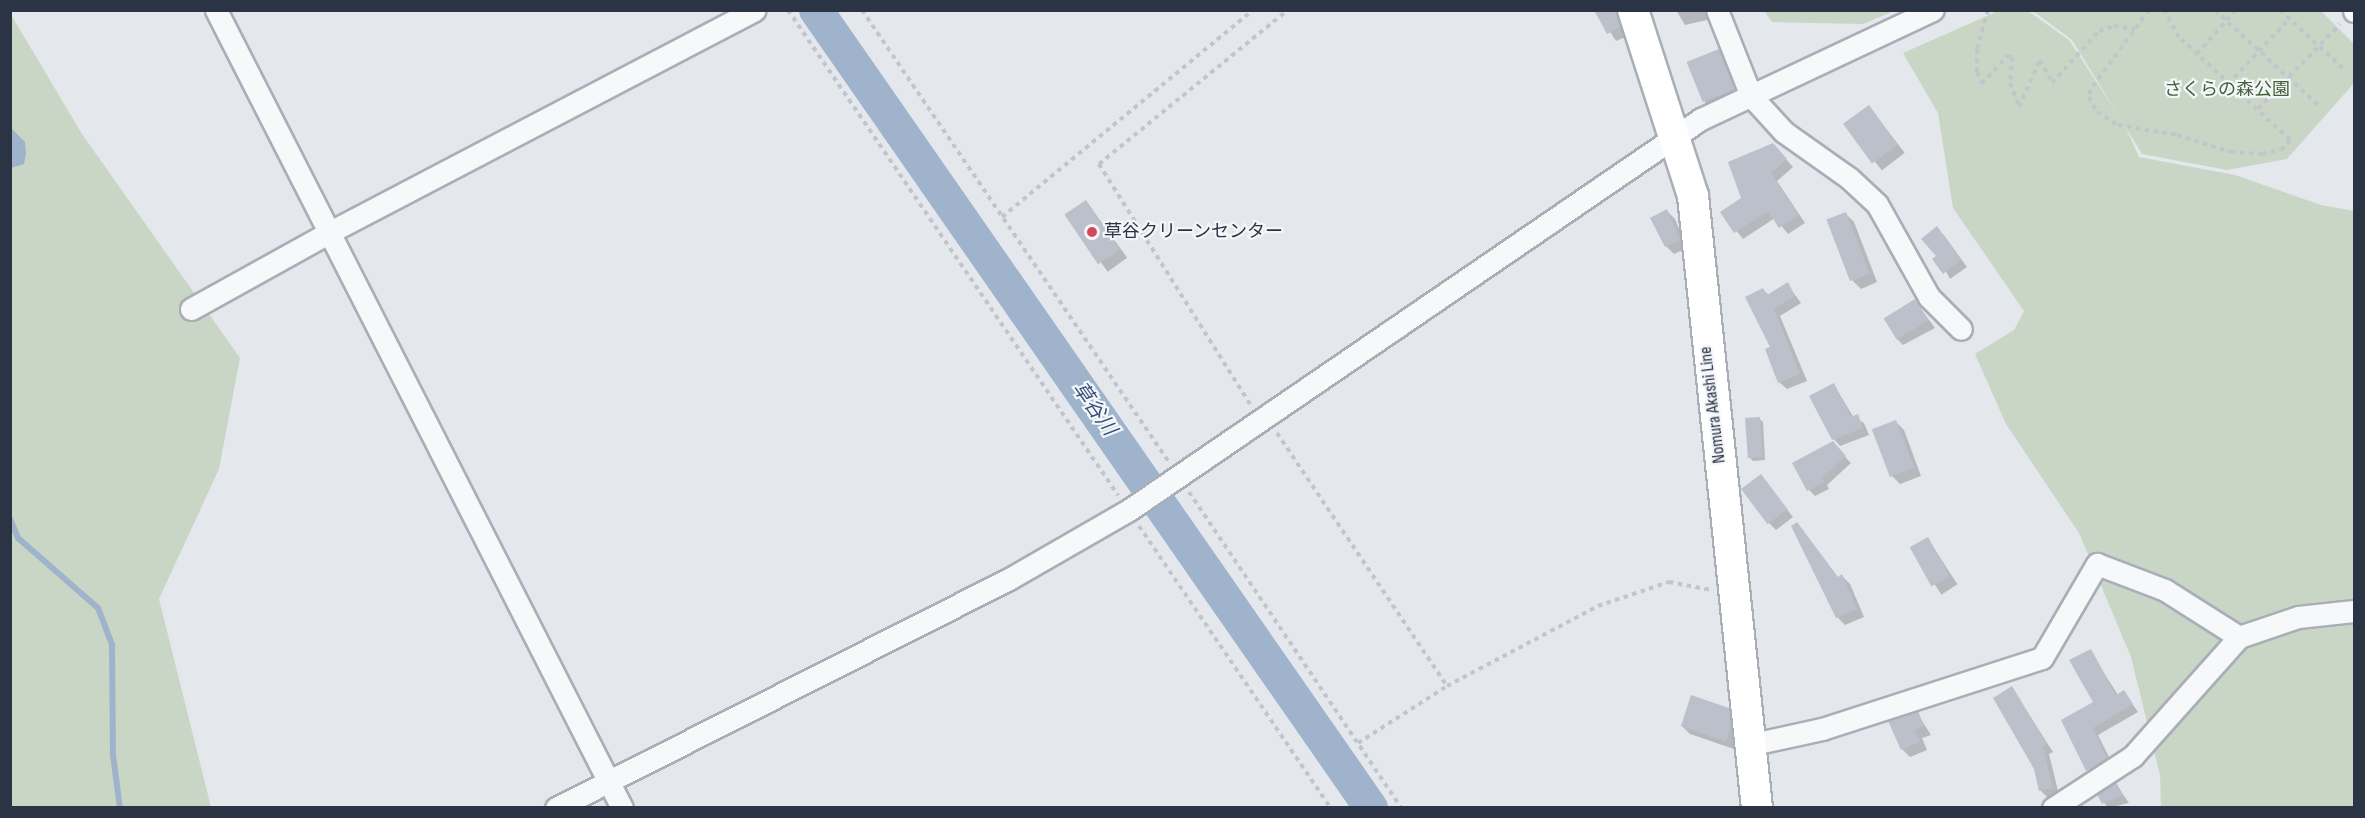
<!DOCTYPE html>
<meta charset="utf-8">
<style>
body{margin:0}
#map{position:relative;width:2365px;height:818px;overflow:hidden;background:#e4e7ec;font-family:"Sofia Sans Condensed","Noto Sans JP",sans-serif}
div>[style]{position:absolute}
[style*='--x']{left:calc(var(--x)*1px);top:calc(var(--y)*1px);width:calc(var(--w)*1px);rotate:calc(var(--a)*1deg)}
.green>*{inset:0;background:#c9d6c5}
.water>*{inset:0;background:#9fb4cc}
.shadow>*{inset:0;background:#0003;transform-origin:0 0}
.stream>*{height:6px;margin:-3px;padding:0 3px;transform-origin:3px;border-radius:3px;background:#9fb4cc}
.river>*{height:34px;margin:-17px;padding:0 17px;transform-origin:17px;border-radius:17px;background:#9fb4cc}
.building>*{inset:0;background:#bbc0ca;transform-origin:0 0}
.path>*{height:4px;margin-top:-2px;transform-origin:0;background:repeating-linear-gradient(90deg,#c2c5cb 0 4.5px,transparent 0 9px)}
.roads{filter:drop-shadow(2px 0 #a9aeb7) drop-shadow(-2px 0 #a9aeb7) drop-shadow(0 2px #a9aeb7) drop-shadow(0 -2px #a9aeb7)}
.minor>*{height:21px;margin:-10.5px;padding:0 10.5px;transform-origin:10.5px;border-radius:10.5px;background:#f7f8fa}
.secondary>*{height:30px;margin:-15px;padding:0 15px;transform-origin:15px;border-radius:15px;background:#fff}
.dots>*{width:16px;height:16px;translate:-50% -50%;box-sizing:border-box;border:3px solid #f4f6f9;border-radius:50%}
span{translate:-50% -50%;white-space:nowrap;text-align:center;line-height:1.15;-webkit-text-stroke:4.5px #f4f6f9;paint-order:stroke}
.park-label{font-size:18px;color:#3f6138}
.poi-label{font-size:18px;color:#2b3445}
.left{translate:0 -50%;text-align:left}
.street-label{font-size:18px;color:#2b3445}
.water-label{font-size:20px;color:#34527a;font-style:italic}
.frame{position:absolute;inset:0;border:12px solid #2b3445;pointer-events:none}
</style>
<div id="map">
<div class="green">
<i style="clip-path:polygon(1764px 11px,1894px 11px,1863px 24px,1772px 22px)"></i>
<i style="clip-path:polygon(1998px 11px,2028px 11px,2069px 40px,2124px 124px,2139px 157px,2235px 175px,2321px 205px,2354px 211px,2354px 807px,2161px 807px,2160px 775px,2131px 657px,2079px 533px,2006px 424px,1975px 354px,2014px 330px,2024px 311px,1953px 208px,1938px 113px,1903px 53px)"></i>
<i style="clip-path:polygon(2033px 11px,2321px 11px,2354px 44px,2354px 83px,2287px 159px,2227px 170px,2142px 154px,2072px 40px)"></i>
<i style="clip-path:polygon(10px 13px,82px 134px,240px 358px,219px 469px,159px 599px,211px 807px,11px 807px)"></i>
</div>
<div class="water">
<i style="clip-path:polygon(11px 128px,25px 142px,26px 154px,24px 164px,11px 168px)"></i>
</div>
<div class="shadow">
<i style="clip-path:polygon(1596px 10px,1619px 10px,1628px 36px,1616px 41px)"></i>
<i style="clip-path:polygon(1676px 10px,1705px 10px,1707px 20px,1685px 25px)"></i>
<i style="clip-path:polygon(1718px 50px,1726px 58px,1741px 97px,1711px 108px,1703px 100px)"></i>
<i style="left:1869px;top:107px;width:58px;height:29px;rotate:52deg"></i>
<i style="clip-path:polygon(1780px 152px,1793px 167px,1777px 181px,1805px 223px,1788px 234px,1775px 218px,1743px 239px,1722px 213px,1743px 199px)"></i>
<i style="left:1086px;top:201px;width:70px;height:24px;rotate:54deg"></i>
<i style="clip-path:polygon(1667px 211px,1675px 219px,1687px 248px,1674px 254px,1666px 246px)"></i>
<i style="clip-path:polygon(1846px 214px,1854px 222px,1877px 282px,1861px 289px,1853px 281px,1829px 222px)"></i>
<i style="clip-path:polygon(1943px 234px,1967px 267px,1950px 279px,1938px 256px)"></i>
<i style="clip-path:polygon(1787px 284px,1801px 303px,1780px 316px,1807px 381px,1787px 389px,1779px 382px,1763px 290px,1769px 295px)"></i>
<i style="clip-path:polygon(1915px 301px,1935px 328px,1903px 345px,1895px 337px)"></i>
<i style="clip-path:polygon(1834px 385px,1854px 418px,1864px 423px,1869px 435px,1840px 446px,1834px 439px)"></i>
<i style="clip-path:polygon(1759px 419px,1763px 422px,1765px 460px,1753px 461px,1749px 457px)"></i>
<i style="clip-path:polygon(1896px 422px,1904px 430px,1921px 476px,1900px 484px,1892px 476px)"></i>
<i style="clip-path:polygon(1832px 443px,1851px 463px,1827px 485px,1829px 489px,1815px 496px,1809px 490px)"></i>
<i style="clip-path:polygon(1761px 476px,1793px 517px,1776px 530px,1768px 522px)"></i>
<i style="left:1928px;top:539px;width:54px;height:19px;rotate:57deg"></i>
<i style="clip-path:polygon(1842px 576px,1850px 584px,1864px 617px,1845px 625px,1837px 617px)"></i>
<i style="clip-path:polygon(2090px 651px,2118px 695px,2124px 692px,2138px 712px,2098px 735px,2113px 765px,2094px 777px,2063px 721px,2095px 703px)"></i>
<i style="clip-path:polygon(2012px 688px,2053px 752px,2049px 754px,2059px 795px,2048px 798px,2041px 791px)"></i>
<i style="clip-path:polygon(1728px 709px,1737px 718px,1739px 736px,1734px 749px,1690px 734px,1682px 726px)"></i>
<i style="clip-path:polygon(1917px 713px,1931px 735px,1922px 738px,1927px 750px,1910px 757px,1902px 749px)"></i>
<i style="clip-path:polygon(2116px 784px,2129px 803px,2108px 808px,2099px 795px)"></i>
</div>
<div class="stream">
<i style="--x:10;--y:519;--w:21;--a:67"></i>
<i style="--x:18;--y:538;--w:106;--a:41.2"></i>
<i style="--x:98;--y:608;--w:40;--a:69"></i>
<i style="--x:112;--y:645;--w:110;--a:89.5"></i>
<i style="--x:113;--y:755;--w:53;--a:82.5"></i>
</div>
<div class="river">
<i style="--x:816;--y:10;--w:972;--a:55.18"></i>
</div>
<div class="building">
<i style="clip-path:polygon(1594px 10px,1616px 10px,1621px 27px,1607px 34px)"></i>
<i style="left:1719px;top:49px;width:43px;height:35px;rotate:68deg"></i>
<i style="left:1869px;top:105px;width:49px;height:32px;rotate:54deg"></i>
<i style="clip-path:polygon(1773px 143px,1787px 159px,1771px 173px,1799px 215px,1779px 228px,1768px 211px,1734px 233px,1720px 212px,1741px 198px,1728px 162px)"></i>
<i style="left:1086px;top:200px;width:60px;height:26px;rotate:56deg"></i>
<i style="clip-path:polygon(1667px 209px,1680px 240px,1665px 247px,1650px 218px)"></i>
<i style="left:1846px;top:212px;width:66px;height:21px;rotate:69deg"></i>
<i style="clip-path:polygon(1937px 226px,1961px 260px,1943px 274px,1932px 259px,1936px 256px,1921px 239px)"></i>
<i style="clip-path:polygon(1788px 282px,1795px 296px,1774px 309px,1800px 374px,1778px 383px,1765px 349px,1770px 347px,1745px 297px,1763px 288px,1767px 295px)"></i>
<i style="left:1915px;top:299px;width:25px;height:37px;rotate:58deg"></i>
<i style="clip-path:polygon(1834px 383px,1851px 417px,1858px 414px,1863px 428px,1832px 440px,1809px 396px)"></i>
<i style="left:1760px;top:417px;width:40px;height:15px;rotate:86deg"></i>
<i style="left:1896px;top:420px;width:51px;height:26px;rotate:69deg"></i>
<i style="clip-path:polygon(1833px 441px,1846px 456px,1822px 478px,1824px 482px,1807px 491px,1792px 463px)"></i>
<i style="left:1761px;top:474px;width:44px;height:25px;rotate:53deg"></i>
<i style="clip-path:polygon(1797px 522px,1838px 577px,1842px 574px,1857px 609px,1836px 618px,1791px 526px)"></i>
<i style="left:1928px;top:537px;width:45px;height:21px;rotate:61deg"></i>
<i style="clip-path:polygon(2091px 649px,2116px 695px,2124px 690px,2133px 704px,2093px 728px,2107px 758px,2086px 771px,2061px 720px,2093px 702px,2069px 660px)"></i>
<i style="clip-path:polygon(2012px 686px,2047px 744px,2043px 747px,2053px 788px,2039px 791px,2034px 769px,1993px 698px)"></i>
<i style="clip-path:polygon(1691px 695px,1729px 708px,1731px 728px,1726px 742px,1681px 726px)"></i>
<i style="clip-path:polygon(1918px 711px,1924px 726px,1915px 730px,1920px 742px,1901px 750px,1888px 721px)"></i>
<i style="clip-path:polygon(2116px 782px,2123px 795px,2102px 804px,2097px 794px)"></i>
</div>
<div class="path">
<i style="--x:788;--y:10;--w:587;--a:55.77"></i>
<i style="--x:862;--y:10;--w:545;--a:55.84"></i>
<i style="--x:1988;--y:10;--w:41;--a:105.8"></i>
<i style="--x:1977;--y:49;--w:23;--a:90"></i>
<i style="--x:1977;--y:72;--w:13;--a:67"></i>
<i style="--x:1982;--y:84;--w:38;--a:-48"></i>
<i style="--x:2007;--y:56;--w:5;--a:11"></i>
<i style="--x:2012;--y:57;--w:26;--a:94"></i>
<i style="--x:2010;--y:83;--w:26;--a:69"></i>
<i style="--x:2019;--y:107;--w:51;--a:-65.9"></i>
<i style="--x:2040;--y:60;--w:26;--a:62"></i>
<i style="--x:2052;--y:83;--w:70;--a:-47.9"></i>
<i style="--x:2099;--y:31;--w:16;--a:-18"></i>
<i style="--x:2114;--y:26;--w:21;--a:8"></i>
<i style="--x:2149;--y:10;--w:99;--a:126.4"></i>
<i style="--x:2090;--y:90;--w:7;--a:98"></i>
<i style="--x:2089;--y:97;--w:17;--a:62"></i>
<i style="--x:2097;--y:112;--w:25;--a:32"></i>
<i style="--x:2118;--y:125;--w:60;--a:9.6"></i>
<i style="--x:2177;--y:135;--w:57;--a:17.5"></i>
<i style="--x:2231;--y:152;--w:31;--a:4"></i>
<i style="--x:2262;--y:154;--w:19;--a:-12"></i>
<i style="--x:2281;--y:150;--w:13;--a:-48"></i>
<i style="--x:2290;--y:140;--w:151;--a:-137.1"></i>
<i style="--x:2179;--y:37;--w:31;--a:-119"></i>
<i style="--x:2215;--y:10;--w:142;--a:42.7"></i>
<i style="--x:2280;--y:10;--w:91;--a:42.8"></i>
<i style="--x:2197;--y:54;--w:59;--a:-48.4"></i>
<i style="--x:2228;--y:84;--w:89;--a:-46.8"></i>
<i style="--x:2258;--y:109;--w:118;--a:-46"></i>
<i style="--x:1002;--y:217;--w:325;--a:-39.5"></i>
<i style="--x:1250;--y:404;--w:284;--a:-122.2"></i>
<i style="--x:1099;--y:164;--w:244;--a:-39.2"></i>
<i style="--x:1277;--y:433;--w:305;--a:56.1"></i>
<i style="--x:1189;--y:492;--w:381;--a:56.1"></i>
<i style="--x:1139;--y:526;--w:341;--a:55.8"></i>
<i style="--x:1358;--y:743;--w:106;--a:-32.6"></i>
<i style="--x:1447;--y:686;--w:171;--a:-27.9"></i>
<i style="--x:1598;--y:606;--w:75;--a:-18.7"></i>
<i style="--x:1669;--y:582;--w:43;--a:10.8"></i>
</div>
<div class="roads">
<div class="minor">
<i style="--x:216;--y:10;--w:895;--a:63.03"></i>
<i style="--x:1717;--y:10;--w:92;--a:68.4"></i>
<i style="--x:1751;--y:96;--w:49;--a:47.5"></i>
<i style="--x:1784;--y:132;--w:80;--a:35.3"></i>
<i style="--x:1849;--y:178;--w:38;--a:43"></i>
<i style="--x:1877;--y:204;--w:107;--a:60.8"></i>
<i style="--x:1929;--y:297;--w:45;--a:45"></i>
<i style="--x:2354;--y:10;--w:1;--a:90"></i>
<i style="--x:191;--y:309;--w:159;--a:-29"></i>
<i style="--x:330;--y:232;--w:479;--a:-27.6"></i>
<i style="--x:1753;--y:744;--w:71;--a:-12.3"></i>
<i style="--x:1822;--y:729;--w:231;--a:-17.9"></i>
<i style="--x:2042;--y:658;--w:109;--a:-59.7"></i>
<i style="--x:2097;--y:564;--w:73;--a:20.9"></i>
<i style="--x:2165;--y:590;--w:88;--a:32.4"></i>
<i style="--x:2239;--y:637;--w:62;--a:-18.7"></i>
<i style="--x:2298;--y:617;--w:56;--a:-6.1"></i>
<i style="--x:556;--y:808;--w:508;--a:-26.82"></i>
<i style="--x:1009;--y:579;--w:138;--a:-29.9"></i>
<i style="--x:1129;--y:510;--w:693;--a:-34.36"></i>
<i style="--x:1701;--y:119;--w:256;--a:-25.2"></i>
<i style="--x:2053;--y:808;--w:95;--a:-33"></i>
<i style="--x:2133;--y:756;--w:159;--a:-48.3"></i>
</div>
<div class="secondary">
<i style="--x:1633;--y:10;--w:195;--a:72.1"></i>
<i style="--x:1693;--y:196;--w:615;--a:84.03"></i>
</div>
</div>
<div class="dots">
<i style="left:1092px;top:232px;background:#d1495b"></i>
</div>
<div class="park-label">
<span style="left:2227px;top:90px">さくらの森公園</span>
</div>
<div class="poi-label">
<span class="left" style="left:1104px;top:232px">草谷クリーンセンター</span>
</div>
<div class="street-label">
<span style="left:1713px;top:405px;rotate:-97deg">Nomura Akashi Line</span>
</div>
<div class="water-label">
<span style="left:1094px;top:409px;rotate:55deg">草谷川</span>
</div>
<div class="frame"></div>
</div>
